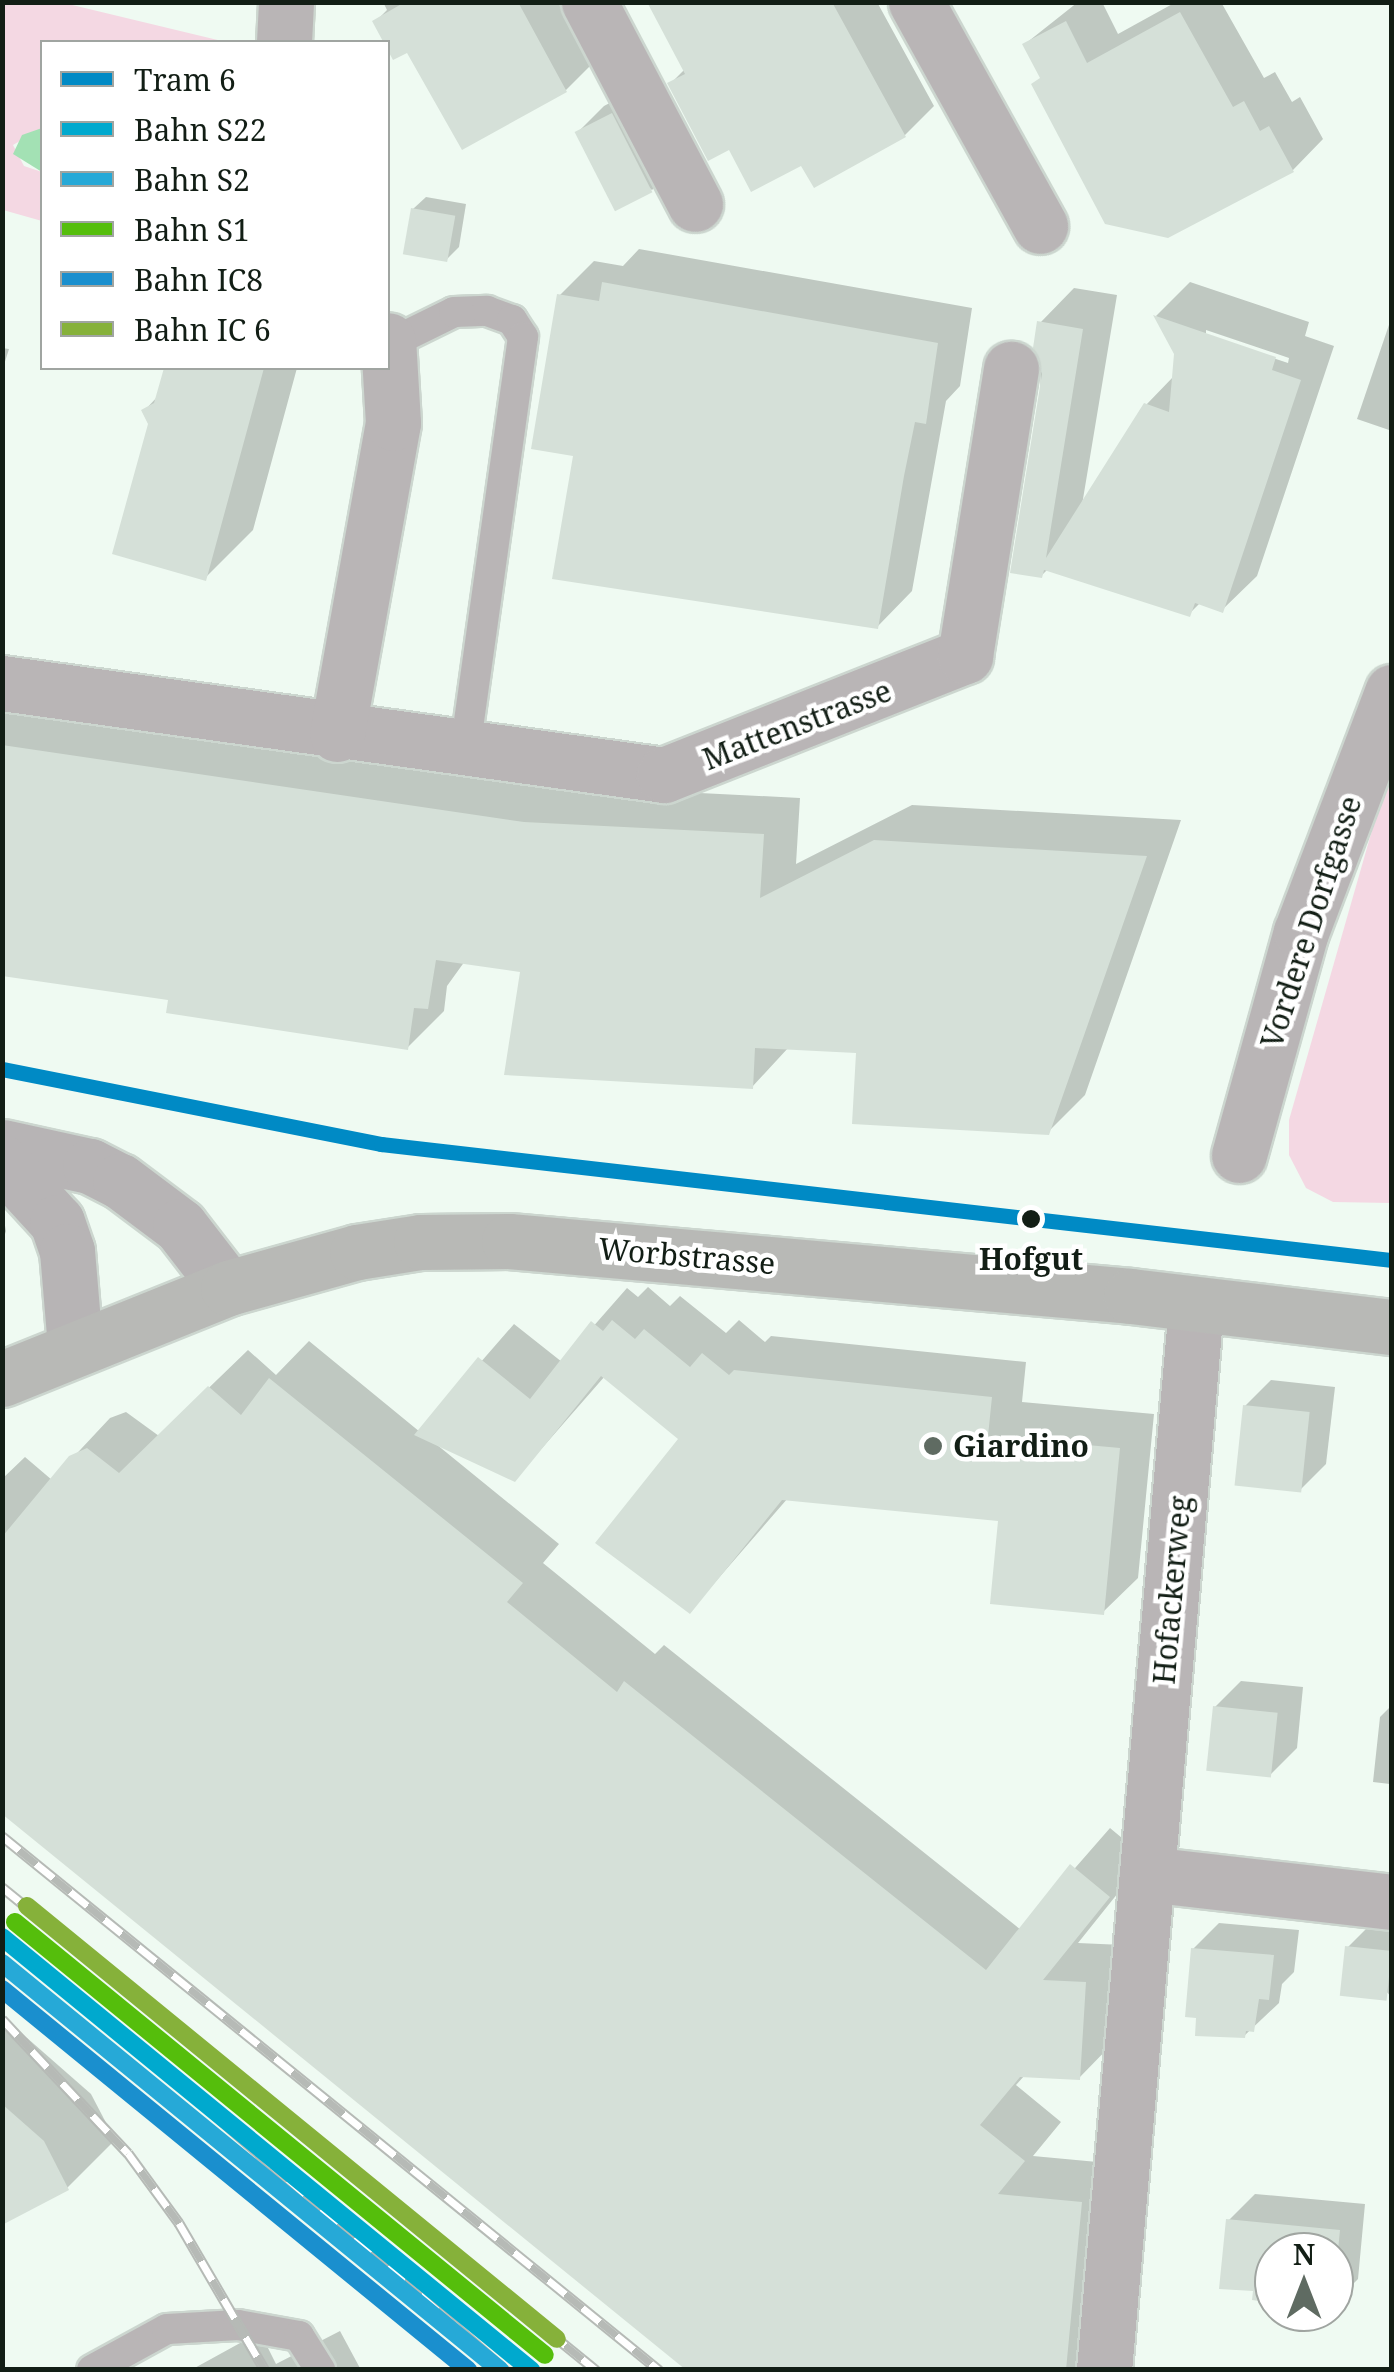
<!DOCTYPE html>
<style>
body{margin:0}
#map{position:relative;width:1394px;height:2372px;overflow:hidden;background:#effaf2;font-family:"Noto Serif",serif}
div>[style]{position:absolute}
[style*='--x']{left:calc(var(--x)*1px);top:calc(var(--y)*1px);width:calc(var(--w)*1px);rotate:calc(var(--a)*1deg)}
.green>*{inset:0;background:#f4d8e3}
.water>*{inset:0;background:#a3e1b4}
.shadow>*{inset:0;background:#0003}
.building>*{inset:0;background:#d5e0d8;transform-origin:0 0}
.roads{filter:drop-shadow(2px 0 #ccd6cf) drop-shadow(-2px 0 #ccd6cf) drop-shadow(0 2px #ccd6cf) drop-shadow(0 -2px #ccd6cf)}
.lane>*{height:30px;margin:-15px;padding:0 15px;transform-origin:15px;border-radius:15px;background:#b9b5b6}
.street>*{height:55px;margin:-27.5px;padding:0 27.5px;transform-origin:27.5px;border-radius:27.5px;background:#b9b5b6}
.secondary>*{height:55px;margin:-27.5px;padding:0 27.5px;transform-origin:27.5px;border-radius:27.5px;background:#b7b4b5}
.primary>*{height:55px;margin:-27.5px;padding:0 27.5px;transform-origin:27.5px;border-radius:27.5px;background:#b8b9b6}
.rail>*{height:11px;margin-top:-5.5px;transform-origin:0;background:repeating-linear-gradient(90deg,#fff 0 22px,#b6bab6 0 44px);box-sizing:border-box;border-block:2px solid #b6bab6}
.rail-1>*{height:18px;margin:-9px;padding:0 9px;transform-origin:9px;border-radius:9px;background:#00a9ce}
.rail-2>*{height:18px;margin:-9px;padding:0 9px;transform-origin:9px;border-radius:9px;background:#26a9d7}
.rail-3>*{height:18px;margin:-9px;padding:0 9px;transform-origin:9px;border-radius:9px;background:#55be0c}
.rail-4>*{height:18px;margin:-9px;padding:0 9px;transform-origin:9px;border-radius:9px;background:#1a8fce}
.rail-5>*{height:18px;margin:-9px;padding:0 9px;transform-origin:9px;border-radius:9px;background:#86b13a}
.tram-1>*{height:15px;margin:-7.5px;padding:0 7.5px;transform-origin:7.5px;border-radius:7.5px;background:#008ac5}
.dots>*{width:28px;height:28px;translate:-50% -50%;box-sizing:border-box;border:5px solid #fff;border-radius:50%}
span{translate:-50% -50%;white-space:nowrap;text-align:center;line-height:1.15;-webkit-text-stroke:9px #fff;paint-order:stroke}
.street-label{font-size:30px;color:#121e15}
.stop-label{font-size:30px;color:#121e15;font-weight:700}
.poi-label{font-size:30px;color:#121e15;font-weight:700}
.left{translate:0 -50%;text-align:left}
.frame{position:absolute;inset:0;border:5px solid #121e15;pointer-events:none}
.legend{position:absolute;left:40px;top:40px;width:350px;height:330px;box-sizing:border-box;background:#fff;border:2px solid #a0a5a1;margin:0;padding:12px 18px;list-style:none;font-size:30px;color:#121e15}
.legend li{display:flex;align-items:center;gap:20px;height:50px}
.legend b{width:50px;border:2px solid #a0a5a1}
.north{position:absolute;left:1254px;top:2232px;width:100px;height:100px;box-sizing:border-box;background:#fff;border:2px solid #a0a5a1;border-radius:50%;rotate:0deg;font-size:28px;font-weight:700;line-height:40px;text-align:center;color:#121e15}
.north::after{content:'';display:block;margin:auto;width:35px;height:45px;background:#5f6b62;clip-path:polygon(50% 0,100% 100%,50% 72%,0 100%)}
</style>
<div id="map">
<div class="green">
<i style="clip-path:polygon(2px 3px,64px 3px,226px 42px,42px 42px,42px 128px,13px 145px,24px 166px,42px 172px,42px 221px,3px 210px)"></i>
<i style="clip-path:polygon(1391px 764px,1391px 1203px,1333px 1202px,1306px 1188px,1289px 1155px,1289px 1120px)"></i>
</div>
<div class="water">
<i style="clip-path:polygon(42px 128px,42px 172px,13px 154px,22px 135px)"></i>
</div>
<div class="shadow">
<i style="clip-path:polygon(383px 2px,558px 2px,592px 64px,566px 90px,408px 50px,375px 22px,387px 10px)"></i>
<i style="clip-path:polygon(650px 2px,877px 2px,934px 106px,905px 135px,802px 162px,730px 146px,670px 84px,685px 69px)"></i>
<i style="clip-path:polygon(1078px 2px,1102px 2px,1118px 34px,1176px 2px,1221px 2px,1264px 78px,1275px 72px,1292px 102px,1300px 97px,1323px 139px,1293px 170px,1168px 235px,1042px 76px,1025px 44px)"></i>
<i style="clip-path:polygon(638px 88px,678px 163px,652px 190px,578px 132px,604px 106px)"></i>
<i style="clip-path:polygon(426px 197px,466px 204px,459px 247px,446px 260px,413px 209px)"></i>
<i style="clip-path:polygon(639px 249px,972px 308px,960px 386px,946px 401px,912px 591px,878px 626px,576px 454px,560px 295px,594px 261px,623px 266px)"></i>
<i style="clip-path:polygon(evenodd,1190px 282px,1309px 322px,1305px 336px,1334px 346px,1257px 576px,1222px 610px,1200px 603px,1189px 614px,1048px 569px,1042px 575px,1040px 323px,1074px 288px,1117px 295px,1082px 505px,1146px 405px,1174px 376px,1176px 353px,1156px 316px,1190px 282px,1206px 330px,1289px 358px,1288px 363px,1206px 336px,1206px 330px)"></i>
<i style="clip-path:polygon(1392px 316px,1392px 431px,1357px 419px)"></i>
<i style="clip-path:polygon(2px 348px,9px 349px,2px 371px)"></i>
<i style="clip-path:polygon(167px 368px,297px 368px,253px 530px,205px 578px,144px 411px,159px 395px)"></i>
<i style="clip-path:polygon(2px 704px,562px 786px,800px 798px,796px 864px,912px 805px,1181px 820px,1085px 1095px,1048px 1132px,858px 1050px,789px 1047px,752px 1087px,523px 970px,465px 961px,447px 986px,444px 1011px,407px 1048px,171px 998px,2px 974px)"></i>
<i style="clip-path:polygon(2px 1209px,6px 1231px,2px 1243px)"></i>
<i style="clip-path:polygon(648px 1287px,670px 1306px,680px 1296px,726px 1333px,739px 1320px,765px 1342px,771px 1336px,1026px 1362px,1022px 1402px,1154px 1414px,1138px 1578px,1103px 1612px,1001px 1519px,788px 1498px,690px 1611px,682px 1438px,605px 1376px,515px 1479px,436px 1444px,559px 1544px,543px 1563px,655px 1654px,664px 1645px,1021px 1930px,1110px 1828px,1146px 1858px,1078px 1943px,1123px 1945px,1117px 2039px,1079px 2078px,1025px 2075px,1016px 2085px,1061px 2122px,1033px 2156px,1119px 2164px,1086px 2370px,690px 2370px,2px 1810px,2px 1479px,25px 1457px,52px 1480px,110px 1418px,126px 1412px,159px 1436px,248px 1350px,276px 1375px,309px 1341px,420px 1432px,514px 1324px,562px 1362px,627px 1288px,638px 1297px)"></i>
<i style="clip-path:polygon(1271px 1380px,1335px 1387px,1326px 1464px,1300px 1490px,1245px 1406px)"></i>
<i style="clip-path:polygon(1241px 1681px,1303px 1687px,1297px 1748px,1271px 1774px,1215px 1707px)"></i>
<i style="clip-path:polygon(1392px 1705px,1392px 1795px,1390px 1784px,1373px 1782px,1380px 1717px)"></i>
<i style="clip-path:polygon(1219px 1923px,1299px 1930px,1294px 1972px,1282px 1984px,1279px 2003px,1244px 2036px,1193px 1949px)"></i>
<i style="clip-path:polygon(1369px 1926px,1392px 1928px,1392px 1998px,1348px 1947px)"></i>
<i style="clip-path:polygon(2px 2016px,91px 2094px,115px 2140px,67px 2188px,2px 2222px)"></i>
<i style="clip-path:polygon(1255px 2194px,1365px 2204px,1358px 2279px,1334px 2303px,1334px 2252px,1274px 2252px,1274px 2300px,1256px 2289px,1229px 2220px)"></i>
<i style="clip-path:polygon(340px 2331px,361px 2370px,191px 2370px,260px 2332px,276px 2364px)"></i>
</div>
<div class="building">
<i style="clip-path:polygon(405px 2px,518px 2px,567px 92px,462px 150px,407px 53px,393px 60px,372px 21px)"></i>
<i style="clip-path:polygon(647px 2px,832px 2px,906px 137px,814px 188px,801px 166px,751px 192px,729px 150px,708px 161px,667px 83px,685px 74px)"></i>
<i style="clip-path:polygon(1180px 12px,1233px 107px,1244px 101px,1260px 131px,1269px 126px,1294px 172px,1168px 238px,1105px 224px,1031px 84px,1040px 78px,1022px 44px,1066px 21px,1087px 63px)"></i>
<i style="left:612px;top:113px;width:89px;height:42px;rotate:63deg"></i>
<i style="left:411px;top:208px;width:45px;height:47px;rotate:10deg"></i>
<i style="clip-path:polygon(602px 282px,938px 343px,926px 424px,915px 422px,904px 476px,878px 629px,552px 579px,573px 456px,531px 449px,557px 294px,599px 301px)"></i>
<i style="clip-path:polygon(1153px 315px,1276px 357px,1272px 370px,1301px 380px,1223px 613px,1195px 603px,1190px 617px,1044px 570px,1042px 578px,1010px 573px,1042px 374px,1033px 348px,1037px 321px,1083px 329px,1046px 558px,1144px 403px,1169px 412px,1174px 354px)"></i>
<i style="clip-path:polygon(164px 368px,264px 368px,206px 581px,112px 554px,148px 424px,141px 410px,154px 403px)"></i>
<i style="clip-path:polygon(2px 745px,524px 822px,764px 834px,760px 898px,874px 840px,1147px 856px,1049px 1135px,852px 1124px,856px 1053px,755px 1048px,753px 1089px,504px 1075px,520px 972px,436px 960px,428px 1009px,414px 1008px,408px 1050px,166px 1013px,168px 1000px,2px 976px)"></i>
<i style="clip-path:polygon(612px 1320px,635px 1339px,644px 1329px,690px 1367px,702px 1353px,729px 1375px,734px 1370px,992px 1397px,988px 1436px,1120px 1448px,1104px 1615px,990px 1604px,998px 1521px,782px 1500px,690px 1614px,595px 1543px,678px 1439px,601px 1376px,515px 1482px,414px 1435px,478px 1357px,530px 1399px,591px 1321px,603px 1331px)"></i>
<i style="clip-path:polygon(269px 1378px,523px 1583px,507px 1602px,617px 1692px,624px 1681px,986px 1970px,1070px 1864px,1110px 1897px,1043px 1980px,1086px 1982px,1080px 2080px,1020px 2077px,980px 2125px,1025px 2161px,998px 2194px,1082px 2202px,1066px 2370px,686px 2370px,2px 1814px,2px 1537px,69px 1456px,87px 1448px,119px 1473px,208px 1386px,241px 1415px)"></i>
<i style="left:1243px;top:1405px;width:67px;height:81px;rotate:6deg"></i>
<i style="left:1213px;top:1706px;width:65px;height:65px;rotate:6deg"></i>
<i style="left:1345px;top:1946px;width:47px;height:50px;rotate:6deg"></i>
<i style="clip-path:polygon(1191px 1948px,1274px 1955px,1269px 2000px,1259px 1999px,1254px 2032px,1246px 2031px,1245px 2038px,1195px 2036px,1196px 2018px,1185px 2017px)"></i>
<i style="clip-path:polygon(2px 2104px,44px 2141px,69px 2190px,2px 2225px)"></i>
<i style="clip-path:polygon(1226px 2219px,1340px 2230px,1334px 2291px,1334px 2252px,1274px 2252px,1274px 2303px,1252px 2300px,1253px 2291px,1219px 2289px)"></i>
</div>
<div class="roads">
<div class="lane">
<i style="--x:389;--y:344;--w:72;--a:-26.2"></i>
<i style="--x:454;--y:312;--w:33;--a:-2"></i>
<i style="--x:487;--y:311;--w:27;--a:20"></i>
<i style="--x:512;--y:320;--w:20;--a:57"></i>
<i style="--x:523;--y:337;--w:418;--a:98"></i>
<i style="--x:92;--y:2370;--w:85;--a:-28.7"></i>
<i style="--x:167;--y:2329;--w:71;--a:-3.2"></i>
<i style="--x:238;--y:2325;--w:62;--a:10.2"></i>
<i style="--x:299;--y:2336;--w:40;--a:58"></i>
</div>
<div class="street">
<i style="--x:589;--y:2;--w:228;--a:62.3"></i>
<i style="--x:916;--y:2;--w:256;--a:61"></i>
<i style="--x:284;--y:42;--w:40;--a:-87.1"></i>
<i style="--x:2;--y:683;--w:668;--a:7.91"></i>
<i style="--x:664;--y:775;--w:324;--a:-21.6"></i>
<i style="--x:965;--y:656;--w:291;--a:-80.9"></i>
<i style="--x:337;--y:734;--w:316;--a:-79.8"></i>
<i style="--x:393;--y:423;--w:83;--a:-93.4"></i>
<i style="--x:1239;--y:1155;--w:231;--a:-74.5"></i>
<i style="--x:1301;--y:932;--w:257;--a:-69.2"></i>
<i style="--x:1147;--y:1874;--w:247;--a:6.5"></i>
<i style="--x:1104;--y:2370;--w:1068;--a:-85.06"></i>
</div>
<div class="secondary">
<i style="--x:2;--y:1147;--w:90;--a:12.2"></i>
<i style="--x:90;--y:1166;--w:34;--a:27"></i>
<i style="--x:120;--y:1181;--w:75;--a:36.9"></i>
<i style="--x:180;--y:1226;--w:78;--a:52.3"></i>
<i style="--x:2;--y:1162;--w:81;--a:47.5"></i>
<i style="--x:57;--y:1222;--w:31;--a:71"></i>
<i style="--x:67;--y:1251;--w:96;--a:85.2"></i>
</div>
<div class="primary">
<i style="--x:2;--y:1379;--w:244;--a:-21.9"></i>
<i style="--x:228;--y:1288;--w:134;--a:-15.6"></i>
<i style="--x:357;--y:1252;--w:65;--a:-8.9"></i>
<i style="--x:421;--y:1242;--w:88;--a:-0.7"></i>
<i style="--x:509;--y:1241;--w:624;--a:5.05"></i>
<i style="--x:1131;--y:1296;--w:263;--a:6.8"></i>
</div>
</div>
<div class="rail">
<i style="--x:2;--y:1836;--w:847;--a:39.1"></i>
<i style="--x:2;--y:1887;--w:766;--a:39.12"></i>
<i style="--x:2;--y:2019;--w:184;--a:46.8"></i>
<i style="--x:128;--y:2153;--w:87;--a:53.9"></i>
<i style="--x:179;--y:2223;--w:170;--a:59.7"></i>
<i style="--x:156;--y:2063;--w:466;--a:41.3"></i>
</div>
<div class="rail-1">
<i style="--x:2;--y:1937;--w:684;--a:39.3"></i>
</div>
<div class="rail-2">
<i style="--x:2;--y:1963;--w:643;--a:39.26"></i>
</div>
<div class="rail-3">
<i style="--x:15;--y:1922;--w:684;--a:39.25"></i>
</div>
<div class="rail-4">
<i style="--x:2;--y:1989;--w:602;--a:39.27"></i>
</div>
<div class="rail-5">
<i style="--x:27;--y:1906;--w:684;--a:39.25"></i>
</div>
<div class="tram-1">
<i style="--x:2;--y:1069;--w:386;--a:11.2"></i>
<i style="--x:381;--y:1144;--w:1018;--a:6.55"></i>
</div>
<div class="dots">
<i style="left:1031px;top:1219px;background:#121e15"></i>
<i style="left:933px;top:1446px;background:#5f6b62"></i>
</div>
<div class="street-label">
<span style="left:797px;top:725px;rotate:-21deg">Mattenstrasse</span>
<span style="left:1311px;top:922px;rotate:-72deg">Vordere Dorfgasse</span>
<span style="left:687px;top:1256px;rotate:5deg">Worbstrasse</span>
<span style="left:1172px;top:1590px;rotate:-85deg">Hofackerweg</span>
</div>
<div class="stop-label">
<span style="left:1031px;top:1259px">Hofgut</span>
</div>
<div class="poi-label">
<span class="left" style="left:953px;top:1446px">Giardino</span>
</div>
<div class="frame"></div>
<ul class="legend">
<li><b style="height:12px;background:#008ac5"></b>Tram 6</li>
<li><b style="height:12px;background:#00a9ce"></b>Bahn S22</li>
<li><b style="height:12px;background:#26a9d7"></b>Bahn S2</li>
<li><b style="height:12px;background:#55be0c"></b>Bahn S1</li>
<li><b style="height:12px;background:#1a8fce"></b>Bahn IC8</li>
<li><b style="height:12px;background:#86b13a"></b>Bahn IC 6</li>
</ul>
<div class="north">N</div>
</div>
